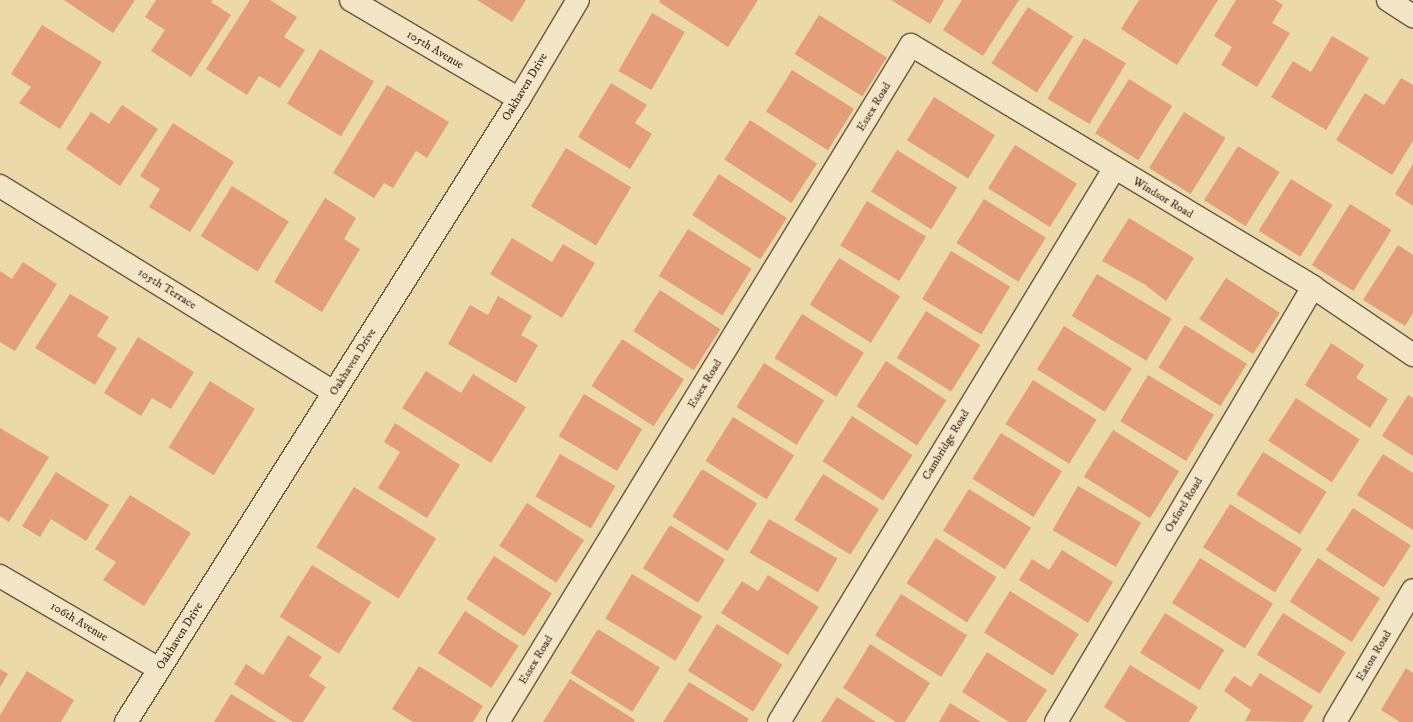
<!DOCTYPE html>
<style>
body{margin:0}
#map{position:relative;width:1413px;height:722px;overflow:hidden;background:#ebd9a9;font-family:"IM FELL DW Pica",serif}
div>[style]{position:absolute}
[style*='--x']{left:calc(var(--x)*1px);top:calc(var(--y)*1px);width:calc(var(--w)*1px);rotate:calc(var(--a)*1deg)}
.building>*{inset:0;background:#e49e79;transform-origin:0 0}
.roads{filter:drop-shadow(1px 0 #6d5540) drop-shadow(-1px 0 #6d5540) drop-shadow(0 1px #6d5540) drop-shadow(0 -1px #6d5540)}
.minor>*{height:22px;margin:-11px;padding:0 11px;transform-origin:11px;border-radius:11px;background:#f2e6c7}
span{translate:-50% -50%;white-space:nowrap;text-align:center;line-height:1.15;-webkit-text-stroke:4px #f2e6c7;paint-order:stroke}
.street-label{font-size:12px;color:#43291d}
</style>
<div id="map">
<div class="building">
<i style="clip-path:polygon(64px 0,135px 0,113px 33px)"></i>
<i style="clip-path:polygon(156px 0,213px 0,211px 2px,231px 15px,191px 77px,151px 51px,165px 30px,145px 17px)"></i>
<i style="clip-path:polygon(250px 0,270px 0,297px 17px,284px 37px,305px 50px,280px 88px,259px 76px,247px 95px,206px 69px)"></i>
<i style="clip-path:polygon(477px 0,526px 0,512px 22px)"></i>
<i style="clip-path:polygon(660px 0,758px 0,728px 47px,659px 2px)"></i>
<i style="clip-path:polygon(891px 0,944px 0,930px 24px)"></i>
<i style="clip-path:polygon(962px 0,1019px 0,983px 56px,943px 30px)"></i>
<i style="clip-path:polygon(1139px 0,1218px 0,1177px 65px,1121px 29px)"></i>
<i style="clip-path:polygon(1236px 0,1275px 0,1283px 5px,1272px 23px,1290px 33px,1257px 87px,1221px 65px,1232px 47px,1214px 36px)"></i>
<i style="left:1028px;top:7px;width:54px;height:67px;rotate:33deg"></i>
<i style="left:652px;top:13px;width:38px;height:67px;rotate:30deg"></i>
<i style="left:819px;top:15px;width:80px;height:46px;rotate:32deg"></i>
<i style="clip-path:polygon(42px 25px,102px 62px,60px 129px,19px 103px,31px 87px,11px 74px)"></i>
<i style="clip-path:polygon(1332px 36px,1369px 58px,1326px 130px,1271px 97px,1293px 61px,1311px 72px)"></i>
<i style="left:1084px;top:38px;width:49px;height:71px;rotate:31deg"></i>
<i style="left:320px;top:49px;width:63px;height:64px;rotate:31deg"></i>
<i style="left:792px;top:70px;width:73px;height:49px;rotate:32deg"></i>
<i style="clip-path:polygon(1401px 78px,1413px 85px,1413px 141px,1392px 175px,1336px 140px,1365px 93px,1384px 105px)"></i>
<i style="left:1129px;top:79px;width:51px;height:64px;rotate:32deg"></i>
<i style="clip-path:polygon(611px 83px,647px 105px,635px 123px,652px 134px,630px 169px,578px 137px)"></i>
<i style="clip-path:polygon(387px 85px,449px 122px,427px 158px,416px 151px,393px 188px,384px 183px,374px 198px,333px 173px)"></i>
<i style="left:934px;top:97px;width:72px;height:51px;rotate:32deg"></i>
<i style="clip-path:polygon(122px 105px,158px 129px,120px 186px,66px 149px,91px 112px,109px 124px)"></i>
<i style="left:1184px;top:112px;width:49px;height:66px;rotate:32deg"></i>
<i style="left:750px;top:120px;width:80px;height:47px;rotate:33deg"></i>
<i style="clip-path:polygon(173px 123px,234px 162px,190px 232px,149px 207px,160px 189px,140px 176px)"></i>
<i style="left:1015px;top:145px;width:73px;height:51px;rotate:32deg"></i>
<i style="left:1238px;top:146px;width:49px;height:64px;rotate:32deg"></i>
<i style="left:566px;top:148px;width:76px;height:68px;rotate:31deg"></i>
<i style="left:897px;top:150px;width:71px;height:49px;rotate:32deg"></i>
<i style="clip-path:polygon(1413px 164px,1413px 206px,1395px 194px)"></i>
<i style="left:719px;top:174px;width:81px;height:49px;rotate:33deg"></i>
<i style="left:1291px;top:179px;width:49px;height:61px;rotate:32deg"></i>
<i style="left:232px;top:186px;width:67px;height:59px;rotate:32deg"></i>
<i style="clip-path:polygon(325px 198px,356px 218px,344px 239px,360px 249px,322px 312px,274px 282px)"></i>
<i style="left:984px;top:199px;width:73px;height:52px;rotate:32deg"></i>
<i style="left:867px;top:201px;width:69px;height:52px;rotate:31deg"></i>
<i style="left:1350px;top:204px;width:49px;height:72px;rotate:32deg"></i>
<i style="clip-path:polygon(1129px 218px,1194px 258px,1166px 301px,1144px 284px,1102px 261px)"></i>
<i style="left:688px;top:229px;width:75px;height:55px;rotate:32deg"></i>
<i style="clip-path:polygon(512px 238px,552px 262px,563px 244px,595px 263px,562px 318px,490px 274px)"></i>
<i style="clip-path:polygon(1398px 245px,1413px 255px,1413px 313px,1405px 326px,1363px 300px)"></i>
<i style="left:951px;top:251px;width:69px;height:56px;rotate:31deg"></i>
<i style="left:839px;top:258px;width:72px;height:55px;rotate:32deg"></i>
<i style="clip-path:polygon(23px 262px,57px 284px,15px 351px,0 342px,0 271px,12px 279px)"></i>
<i style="left:1097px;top:274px;width:87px;height:49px;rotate:31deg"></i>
<i style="left:1226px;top:278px;width:64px;height:49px;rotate:33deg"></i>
<i style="left:660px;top:290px;width:72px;height:49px;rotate:33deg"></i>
<i style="clip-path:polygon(70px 294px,109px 317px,97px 336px,117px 348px,95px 385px,35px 348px)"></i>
<i style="clip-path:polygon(498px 296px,532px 316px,521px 335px,538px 345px,516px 383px,448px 344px,470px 305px,488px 315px)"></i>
<i style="left:926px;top:311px;width:64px;height:55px;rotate:32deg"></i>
<i style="left:802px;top:314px;width:73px;height:52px;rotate:32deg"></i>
<i style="left:1185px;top:325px;width:73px;height:50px;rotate:32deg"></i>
<i style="left:1064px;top:326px;width:80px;height:51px;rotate:32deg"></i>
<i style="clip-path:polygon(138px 337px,194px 372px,171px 409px,152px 398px,141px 416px,104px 393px)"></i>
<i style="left:622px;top:339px;width:74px;height:56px;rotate:33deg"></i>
<i style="clip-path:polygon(1331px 343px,1364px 365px,1356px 378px,1388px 399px,1370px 428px,1305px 385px)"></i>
<i style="left:886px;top:361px;width:72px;height:54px;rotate:33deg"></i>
<i style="left:764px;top:363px;width:71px;height:52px;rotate:32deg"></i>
<i style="clip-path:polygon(426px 371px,461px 393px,473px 374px,526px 407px,491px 463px,402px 408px)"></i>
<i style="left:1148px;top:375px;width:77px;height:54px;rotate:31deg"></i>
<i style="left:1033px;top:380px;width:75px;height:52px;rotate:32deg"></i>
<i style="left:210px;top:381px;width:53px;height:78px;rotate:32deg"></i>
<i style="left:584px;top:394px;width:68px;height:49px;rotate:31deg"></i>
<i style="clip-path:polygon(1408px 395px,1413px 398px,1413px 456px,1382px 436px)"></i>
<i style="left:1296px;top:398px;width:76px;height:51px;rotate:33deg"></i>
<i style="left:852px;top:416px;width:72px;height:54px;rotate:33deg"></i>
<i style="left:733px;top:417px;width:72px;height:52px;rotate:32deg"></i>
<i style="clip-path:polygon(395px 423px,460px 465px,427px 518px,378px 488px,400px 452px,384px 442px)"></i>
<i style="clip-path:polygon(0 428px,49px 457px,9px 522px,0 516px)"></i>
<i style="left:1113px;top:430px;width:78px;height:55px;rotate:32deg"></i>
<i style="left:1001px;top:433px;width:72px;height:54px;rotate:32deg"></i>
<i style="left:1263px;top:452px;width:75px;height:50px;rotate:32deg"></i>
<i style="left:560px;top:454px;width:64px;height:49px;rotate:30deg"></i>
<i style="clip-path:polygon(1383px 454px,1413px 473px,1413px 530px,1357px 495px)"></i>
<i style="left:702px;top:469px;width:65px;height:56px;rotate:32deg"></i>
<i style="clip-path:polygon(56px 472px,109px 505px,86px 541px,51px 519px,40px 537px,22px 526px)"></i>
<i style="left:823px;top:474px;width:66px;height:54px;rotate:32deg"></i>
<i style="left:1078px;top:486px;width:73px;height:51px;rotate:30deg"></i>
<i style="left:354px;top:487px;width:97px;height:71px;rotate:32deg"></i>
<i style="left:969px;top:489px;width:73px;height:49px;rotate:32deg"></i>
<i style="clip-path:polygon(130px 495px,191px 533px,144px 606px,103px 580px,116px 562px,95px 549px)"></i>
<i style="left:527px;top:503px;width:68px;height:51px;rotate:33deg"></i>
<i style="left:1230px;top:504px;width:85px;height:51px;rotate:32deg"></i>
<i style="left:1353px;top:508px;width:69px;height:50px;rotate:33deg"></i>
<i style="left:769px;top:519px;width:79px;height:39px;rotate:30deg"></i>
<i style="left:670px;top:525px;width:65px;height:51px;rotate:32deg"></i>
<i style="left:936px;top:538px;width:72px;height:54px;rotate:33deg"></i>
<i style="clip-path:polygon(1062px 550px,1113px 582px,1088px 623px,1019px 580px,1032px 559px,1049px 570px)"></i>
<i style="left:494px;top:556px;width:69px;height:51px;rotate:33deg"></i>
<i style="left:1200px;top:558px;width:86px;height:53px;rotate:32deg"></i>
<i style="left:1318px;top:558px;width:74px;height:52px;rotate:33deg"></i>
<i style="left:312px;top:565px;width:70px;height:61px;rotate:32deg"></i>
<i style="left:632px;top:574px;width:82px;height:52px;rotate:31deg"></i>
<i style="clip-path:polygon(768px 575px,819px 607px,788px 655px,721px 613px,742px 581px,758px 591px)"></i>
<i style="left:1010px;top:591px;width:81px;height:49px;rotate:32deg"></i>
<i style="left:901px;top:594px;width:78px;height:49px;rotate:32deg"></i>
<i style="left:465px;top:611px;width:64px;height:50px;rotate:33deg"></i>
<i style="left:1165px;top:613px;width:70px;height:47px;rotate:32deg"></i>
<i style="left:1283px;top:613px;width:74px;height:49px;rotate:32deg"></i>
<i style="left:717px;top:624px;width:77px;height:55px;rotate:32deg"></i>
<i style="left:598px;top:629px;width:73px;height:52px;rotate:32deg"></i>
<i style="clip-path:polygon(288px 635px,322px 657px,309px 676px,326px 687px,303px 722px,293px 722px,234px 684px,246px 664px,263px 675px)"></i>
<i style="clip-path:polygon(870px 644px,930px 683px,905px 722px,896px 722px,843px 688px)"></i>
<i style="clip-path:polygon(987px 652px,1047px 690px,1026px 722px,1009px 722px,962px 692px)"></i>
<i style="clip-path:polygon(1130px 665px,1198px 707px,1189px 722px,1127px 722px,1104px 707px)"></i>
<i style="clip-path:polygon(419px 666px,483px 706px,473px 722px,413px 722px,392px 709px)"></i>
<i style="clip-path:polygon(1406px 668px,1413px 673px,1413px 722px,1400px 722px,1381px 710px)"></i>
<i style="clip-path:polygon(0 669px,8px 674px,0 687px)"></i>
<i style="clip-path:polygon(27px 671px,74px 700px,61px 722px,0 722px,0 715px)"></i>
<i style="clip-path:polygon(1260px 673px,1313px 706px,1303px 722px,1245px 721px,1251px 710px,1224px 691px,1234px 676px,1251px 687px)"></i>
<i style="clip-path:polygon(570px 679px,635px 720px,634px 722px,543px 722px)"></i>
<i style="clip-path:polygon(689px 682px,749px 719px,747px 722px,663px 722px)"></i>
<i style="clip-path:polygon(231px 694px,277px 722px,214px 722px)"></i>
<i style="clip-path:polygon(837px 697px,876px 722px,821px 722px)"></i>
<i style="clip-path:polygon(950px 703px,981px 722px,939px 722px)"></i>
</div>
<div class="roads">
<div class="minor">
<i style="--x:351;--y:0;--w:195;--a:30.5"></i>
<i style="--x:1388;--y:0;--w:30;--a:33"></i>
<i style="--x:0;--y:186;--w:392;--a:31.7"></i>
<i style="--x:0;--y:576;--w:184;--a:30.3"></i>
<i style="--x:126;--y:722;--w:737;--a:-57.76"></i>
<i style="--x:519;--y:99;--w:115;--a:-59.2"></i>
<i style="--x:498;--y:722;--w:793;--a:-58.61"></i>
<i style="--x:911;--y:45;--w:469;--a:31"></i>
<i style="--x:1313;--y:287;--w:121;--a:34.2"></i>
<i style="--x:779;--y:722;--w:647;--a:-58.79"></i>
<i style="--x:1056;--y:722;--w:505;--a:-59.43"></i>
<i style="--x:1335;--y:722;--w:153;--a:-59.4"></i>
</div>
</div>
<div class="street-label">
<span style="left:435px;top:50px;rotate:31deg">105th Avenue</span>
<span style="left:525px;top:87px;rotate:-59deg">Oakhaven Drive</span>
<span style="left:874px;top:107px;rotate:-59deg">Essex Road</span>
<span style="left:1163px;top:198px;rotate:31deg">Windsor Road</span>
<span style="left:167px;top:289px;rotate:32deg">105th Terrace</span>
<span style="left:353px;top:362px;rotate:-58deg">Oakhaven Drive</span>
<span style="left:705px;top:384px;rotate:-59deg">Essex Road</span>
<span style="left:946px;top:445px;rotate:-59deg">Cambridge Road</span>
<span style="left:1184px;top:505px;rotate:-59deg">Oxford Road</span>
<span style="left:79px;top:622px;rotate:31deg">106th Avenue</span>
<span style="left:180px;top:636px;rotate:-58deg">Oakhaven Drive</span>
<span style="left:1374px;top:656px;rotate:-59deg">Eaton Road</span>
<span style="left:536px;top:660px;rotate:-59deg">Essex Road</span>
</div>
</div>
